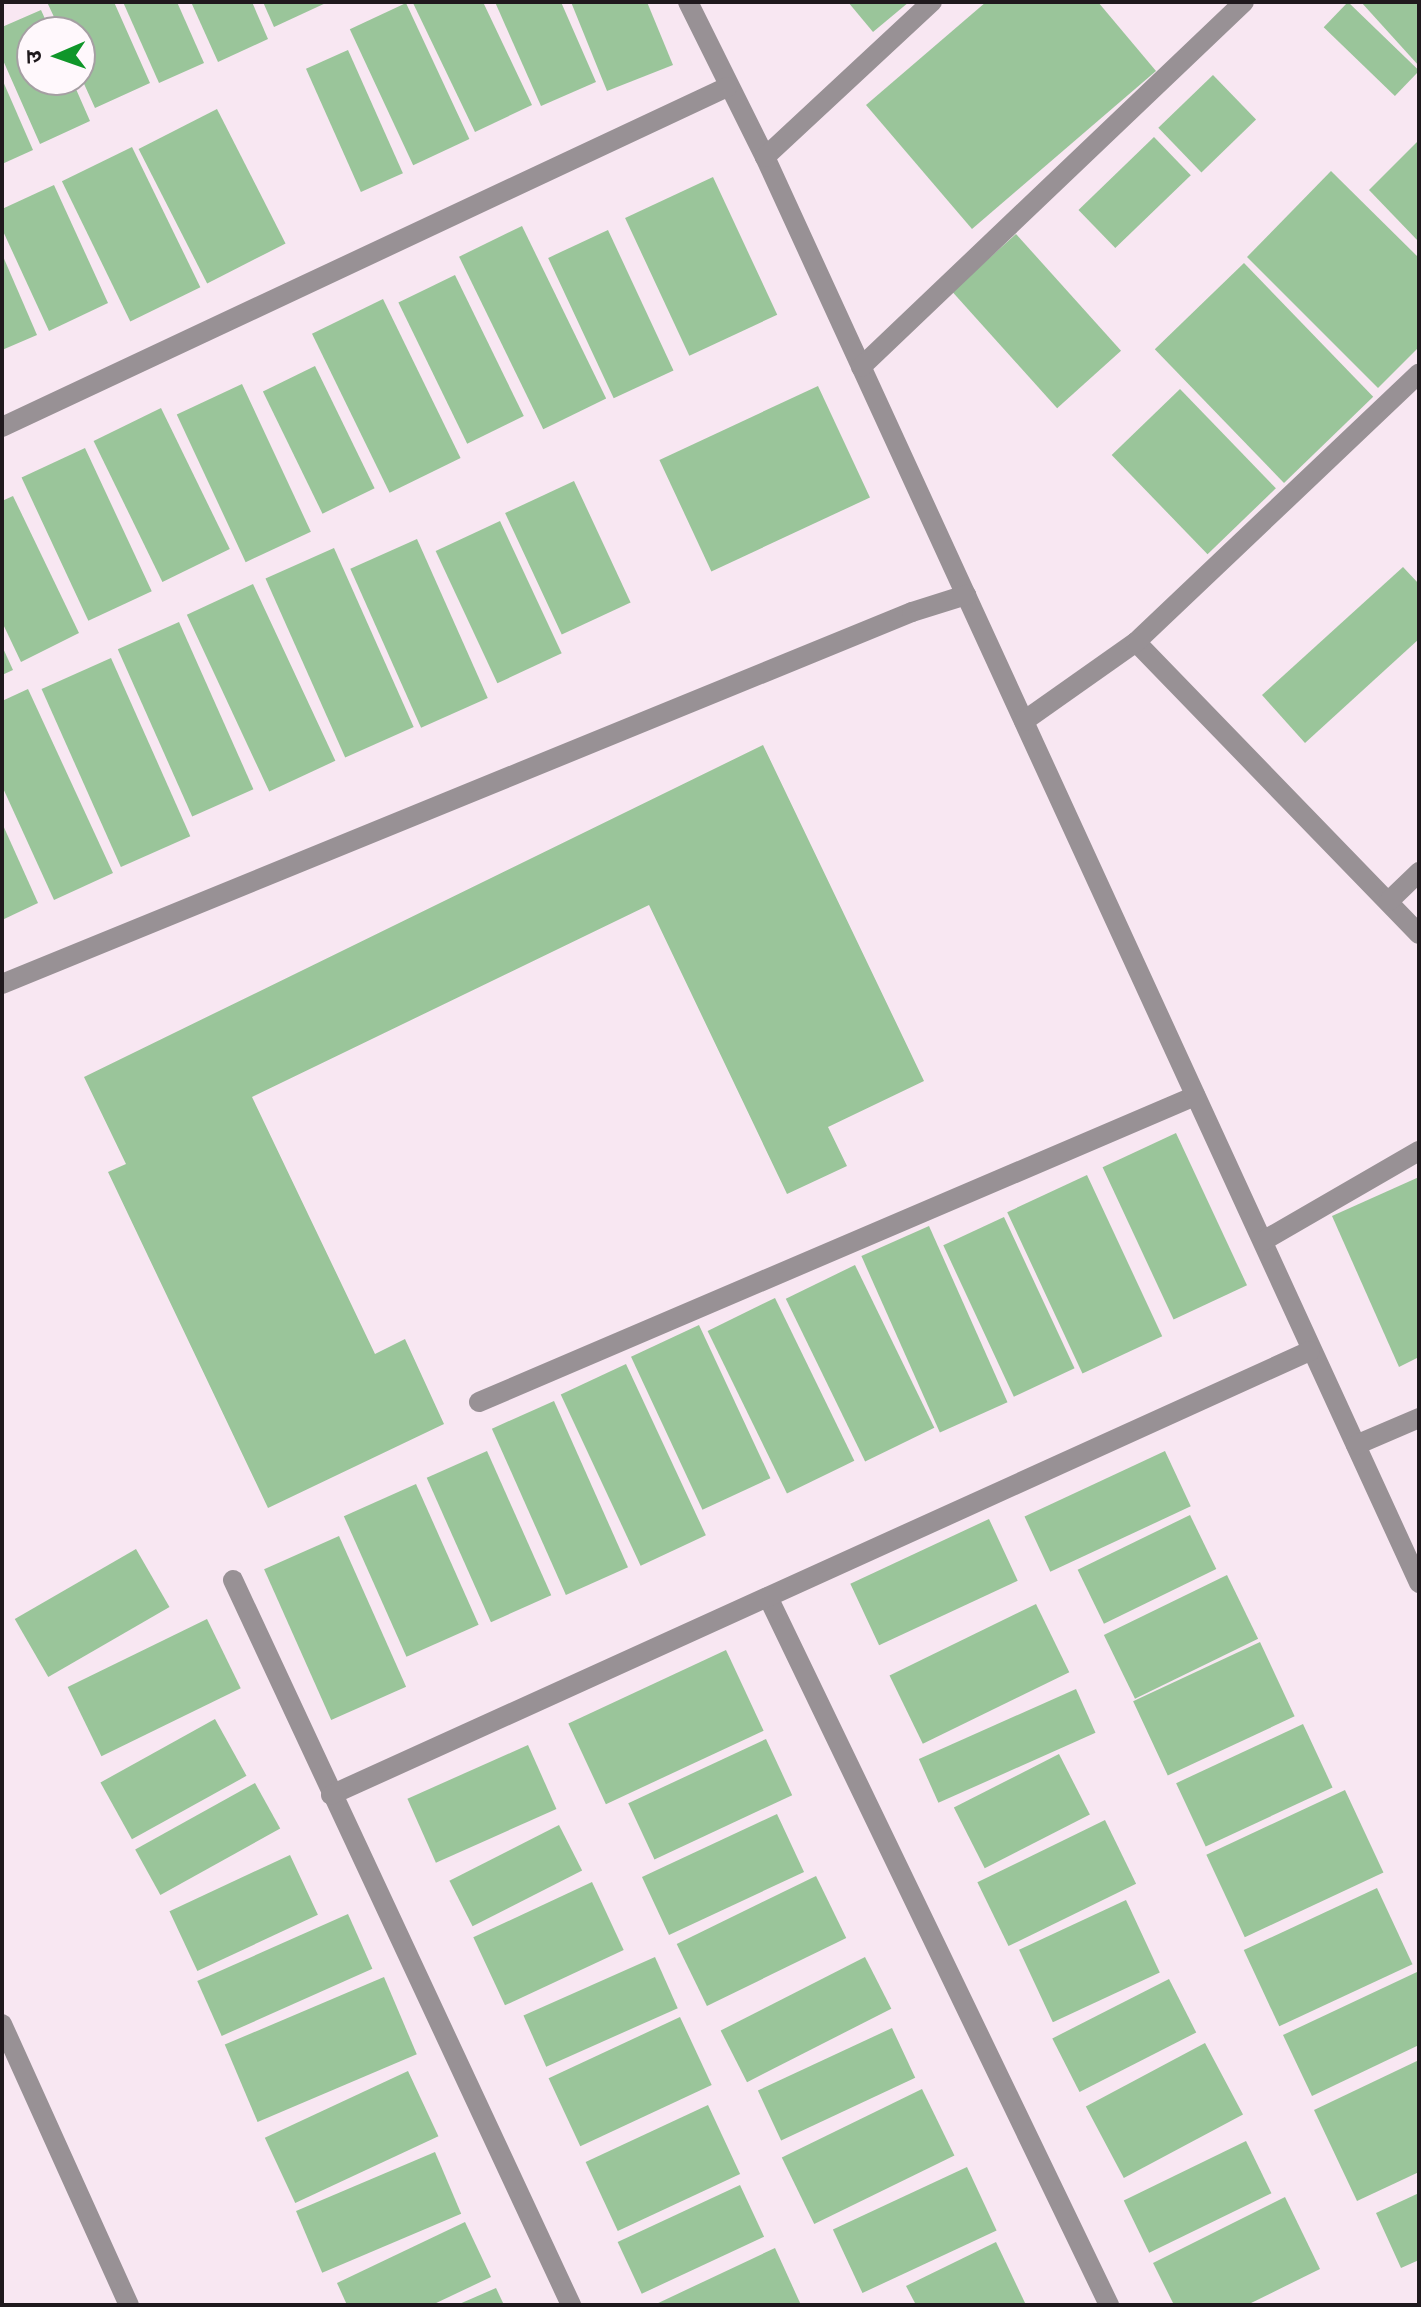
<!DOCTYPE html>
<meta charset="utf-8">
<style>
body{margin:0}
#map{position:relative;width:1421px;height:2307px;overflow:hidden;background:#f8e7f2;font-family:Roboto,"Noto Sans Devanagari",sans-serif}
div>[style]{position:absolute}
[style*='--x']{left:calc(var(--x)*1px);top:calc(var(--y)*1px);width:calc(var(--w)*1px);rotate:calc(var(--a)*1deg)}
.building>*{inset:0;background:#9ac59a;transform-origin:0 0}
.service>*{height:20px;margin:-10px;padding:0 10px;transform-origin:10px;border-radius:10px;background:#989195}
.minor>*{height:20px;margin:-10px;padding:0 10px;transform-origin:10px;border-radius:10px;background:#989195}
.tertiary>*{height:20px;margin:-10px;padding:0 10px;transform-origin:10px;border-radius:10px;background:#989195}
span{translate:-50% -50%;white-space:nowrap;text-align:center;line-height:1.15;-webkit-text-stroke:6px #fff8fc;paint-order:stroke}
.frame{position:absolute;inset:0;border:4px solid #1f191d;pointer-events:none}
.north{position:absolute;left:16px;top:16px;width:80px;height:80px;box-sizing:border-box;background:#fff8fc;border:2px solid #a59fa3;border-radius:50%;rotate:268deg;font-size:22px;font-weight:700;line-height:32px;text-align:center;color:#1f191d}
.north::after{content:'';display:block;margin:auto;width:28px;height:36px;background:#10962a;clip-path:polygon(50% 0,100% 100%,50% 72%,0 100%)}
</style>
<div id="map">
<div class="building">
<i style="clip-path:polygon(47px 2px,114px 2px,150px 83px,95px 108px,80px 75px,80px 32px,61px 32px)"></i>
<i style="clip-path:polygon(123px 2px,177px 2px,204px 63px,159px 83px)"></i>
<i style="clip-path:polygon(191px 2px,252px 2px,268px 39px,218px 62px)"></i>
<i style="clip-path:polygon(263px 2px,328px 2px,274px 27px)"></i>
<i style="clip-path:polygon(483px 2px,532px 105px,475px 132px,413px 3px)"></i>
<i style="clip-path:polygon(495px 2px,561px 2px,596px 82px,541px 106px)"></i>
<i style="clip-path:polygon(571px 2px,647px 2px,673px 65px,607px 91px)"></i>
<i style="clip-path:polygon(848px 2px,909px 2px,873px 32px)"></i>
<i style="clip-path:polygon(986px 2px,1098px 2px,1156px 71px,972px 229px,866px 105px)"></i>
<i style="left:1348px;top:2px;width:99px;height:35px;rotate:44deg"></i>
<i style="clip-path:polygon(1361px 2px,1419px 2px,1419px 66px)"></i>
<i style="left:406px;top:3px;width:150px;height:62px;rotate:65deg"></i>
<i style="clip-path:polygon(41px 10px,51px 32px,32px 32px,32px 80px,72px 80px,90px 121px,40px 144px,2px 58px,2px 27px)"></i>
<i style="left:348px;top:50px;width:135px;height:46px;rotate:66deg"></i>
<i style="left:1213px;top:75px;width:62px;height:76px;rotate:46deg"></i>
<i style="clip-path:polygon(2px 79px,33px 150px,2px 164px)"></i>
<i style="left:217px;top:109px;width:151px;height:88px;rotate:63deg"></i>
<i style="left:1154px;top:137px;width:53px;height:105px;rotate:46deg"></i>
<i style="clip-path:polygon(1419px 140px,1419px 242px,1369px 190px)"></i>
<i style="left:132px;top:147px;width:156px;height:78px;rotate:64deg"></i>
<i style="clip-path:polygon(1331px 171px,1419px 258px,1419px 347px,1378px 388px,1247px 257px)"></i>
<i style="left:713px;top:177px;width:152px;height:97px;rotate:65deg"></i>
<i style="clip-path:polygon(54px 185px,108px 303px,49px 331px,2px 229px,2px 209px)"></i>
<i style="left:522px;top:226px;width:192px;height:70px;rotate:64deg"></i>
<i style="left:608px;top:230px;width:155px;height:66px;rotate:65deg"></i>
<i style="left:1016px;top:234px;width:157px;height:86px;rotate:48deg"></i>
<i style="clip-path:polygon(2px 254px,37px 335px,2px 350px)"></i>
<i style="left:1244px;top:263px;width:186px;height:124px;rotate:46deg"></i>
<i style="left:455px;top:275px;width:157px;height:63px;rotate:64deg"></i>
<i style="left:383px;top:299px;width:177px;height:79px;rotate:64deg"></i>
<i style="left:315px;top:366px;width:136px;height:58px;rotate:64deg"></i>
<i style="left:242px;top:384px;width:163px;height:72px;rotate:65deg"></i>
<i style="left:818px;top:386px;width:123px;height:175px;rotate:65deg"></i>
<i style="left:1180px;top:389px;width:138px;height:95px;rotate:46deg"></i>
<i style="left:161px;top:408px;width:157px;height:75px;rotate:64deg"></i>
<i style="left:85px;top:448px;width:158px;height:70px;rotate:65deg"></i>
<i style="left:574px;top:481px;width:134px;height:76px;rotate:65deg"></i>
<i style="clip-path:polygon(13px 496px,79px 633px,21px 662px,2px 622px,2px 501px)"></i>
<i style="left:500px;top:521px;width:146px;height:71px;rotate:65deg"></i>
<i style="left:417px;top:539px;width:174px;height:73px;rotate:66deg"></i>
<i style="left:334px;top:548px;width:196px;height:75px;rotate:66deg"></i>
<i style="clip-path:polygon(1403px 567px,1419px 584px,1419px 639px,1305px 743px,1262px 695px)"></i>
<i style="left:253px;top:584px;width:195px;height:73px;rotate:65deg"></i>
<i style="left:179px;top:622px;width:183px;height:67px;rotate:66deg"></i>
<i style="clip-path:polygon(2px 646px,13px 670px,2px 675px)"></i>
<i style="left:111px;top:658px;width:195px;height:76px;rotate:66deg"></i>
<i style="clip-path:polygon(28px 689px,113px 873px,54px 900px,2px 786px,2px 701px)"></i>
<i style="clip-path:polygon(763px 745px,924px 1081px,828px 1127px,847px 1166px,787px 1194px,649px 905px,252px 1097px,375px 1354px,405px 1339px,444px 1424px,268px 1508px,108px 1172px,126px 1164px,84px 1077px)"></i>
<i style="clip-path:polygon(2px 823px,38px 903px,2px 920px)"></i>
<i style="left:1176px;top:1133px;width:168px;height:81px;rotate:65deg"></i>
<i style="left:1087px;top:1175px;width:178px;height:88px;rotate:65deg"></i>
<i style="clip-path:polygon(1419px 1177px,1419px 1357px,1399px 1367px,1332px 1216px)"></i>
<i style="left:1004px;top:1217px;width:167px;height:67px;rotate:65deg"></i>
<i style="left:929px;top:1226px;width:193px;height:74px;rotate:66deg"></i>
<i style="left:855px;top:1265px;width:181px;height:77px;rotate:64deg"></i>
<i style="left:775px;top:1298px;width:181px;height:75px;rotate:64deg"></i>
<i style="left:699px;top:1325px;width:169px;height:75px;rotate:65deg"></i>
<i style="left:626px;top:1364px;width:189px;height:72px;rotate:65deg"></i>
<i style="left:554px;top:1401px;width:182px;height:68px;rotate:66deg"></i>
<i style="left:487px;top:1451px;width:158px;height:66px;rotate:66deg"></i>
<i style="left:1165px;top:1451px;width:61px;height:155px;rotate:65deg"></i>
<i style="left:416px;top:1484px;width:154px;height:79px;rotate:66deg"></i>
<i style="left:1190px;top:1515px;width:60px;height:125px;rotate:64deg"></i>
<i style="left:989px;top:1519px;width:68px;height:153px;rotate:65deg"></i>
<i style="left:339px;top:1536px;width:165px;height:82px;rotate:66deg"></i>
<i style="left:136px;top:1549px;width:67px;height:140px;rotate:60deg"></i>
<i style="left:1227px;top:1575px;width:71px;height:137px;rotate:64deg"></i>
<i style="left:1036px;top:1604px;width:76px;height:163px;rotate:64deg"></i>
<i style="left:207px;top:1619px;width:77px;height:155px;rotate:64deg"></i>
<i style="left:1260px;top:1642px;width:82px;height:140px;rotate:65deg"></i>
<i style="left:726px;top:1650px;width:89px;height:174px;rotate:65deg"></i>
<i style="left:1076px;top:1689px;width:48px;height:172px;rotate:66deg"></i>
<i style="left:215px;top:1719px;width:65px;height:131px;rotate:61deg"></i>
<i style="left:1303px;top:1724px;width:70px;height:140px;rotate:65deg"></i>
<i style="left:766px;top:1739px;width:62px;height:152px;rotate:65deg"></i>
<i style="left:528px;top:1745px;width:70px;height:132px;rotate:66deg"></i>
<i style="left:1059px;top:1754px;width:68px;height:118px;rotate:63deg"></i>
<i style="left:255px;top:1783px;width:52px;height:137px;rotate:61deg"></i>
<i style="left:1345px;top:1790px;width:91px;height:153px;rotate:65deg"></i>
<i style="left:777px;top:1814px;width:64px;height:149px;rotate:65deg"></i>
<i style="left:1105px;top:1820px;width:71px;height:142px;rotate:64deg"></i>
<i style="left:559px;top:1825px;width:51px;height:123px;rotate:63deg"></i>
<i style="left:290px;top:1855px;width:66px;height:133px;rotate:65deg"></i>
<i style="left:816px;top:1876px;width:69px;height:155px;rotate:64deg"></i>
<i style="left:592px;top:1882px;width:75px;height:131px;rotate:65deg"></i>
<i style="left:1377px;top:1888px;width:84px;height:147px;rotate:65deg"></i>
<i style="left:1126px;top:1900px;width:80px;height:118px;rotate:65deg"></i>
<i style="left:348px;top:1914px;width:60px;height:165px;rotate:66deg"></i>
<i style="left:655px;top:1957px;width:56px;height:144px;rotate:66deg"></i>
<i style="left:865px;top:1957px;width:58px;height:162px;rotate:63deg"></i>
<i style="clip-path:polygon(1417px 1972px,1419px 2045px,1312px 2096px,1283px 2035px)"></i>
<i style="left:384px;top:1977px;width:84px;height:173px;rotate:67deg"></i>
<i style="left:1169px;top:1979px;width:60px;height:131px;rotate:63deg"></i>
<i style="left:680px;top:2017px;width:75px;height:145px;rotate:65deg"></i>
<i style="left:892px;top:2028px;width:55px;height:148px;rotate:65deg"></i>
<i style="left:1205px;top:2043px;width:81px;height:135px;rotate:62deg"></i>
<i style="clip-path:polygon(1419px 2060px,1419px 2172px,1357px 2201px,1314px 2110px)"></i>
<i style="left:408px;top:2071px;width:72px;height:158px;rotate:65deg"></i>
<i style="left:922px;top:2089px;width:74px;height:156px;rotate:64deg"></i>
<i style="left:708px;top:2105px;width:76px;height:135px;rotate:65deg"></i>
<i style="left:1246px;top:2141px;width:58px;height:136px;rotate:64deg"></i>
<i style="left:435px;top:2152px;width:67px;height:151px;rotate:67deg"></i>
<i style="left:967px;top:2167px;width:70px;height:148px;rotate:65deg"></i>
<i style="left:740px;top:2185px;width:57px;height:135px;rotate:65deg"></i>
<i style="clip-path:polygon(1419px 2193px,1419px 2260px,1401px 2268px,1376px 2213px)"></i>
<i style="clip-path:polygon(1285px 2197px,1320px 2269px,1247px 2305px,1174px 2305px,1153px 2263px)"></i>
<i style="clip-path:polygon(465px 2222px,491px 2277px,432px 2305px,347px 2305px,337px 2283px)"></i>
<i style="clip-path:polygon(996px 2242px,1026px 2305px,916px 2305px,906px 2286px)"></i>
<i style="clip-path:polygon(775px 2248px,801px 2305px,654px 2305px)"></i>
<i style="clip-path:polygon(496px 2288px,504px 2305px,457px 2305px)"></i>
</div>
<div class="service">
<i style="--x:479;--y:1402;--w:779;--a:-23.14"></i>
</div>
<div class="minor">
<i style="--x:688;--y:2;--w:173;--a:63.6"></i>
<i style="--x:765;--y:157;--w:1569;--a:65.36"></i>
<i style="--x:765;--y:157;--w:228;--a:-42.9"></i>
<i style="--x:861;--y:367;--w:529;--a:-43.62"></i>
<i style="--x:2;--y:427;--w:801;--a:-25.12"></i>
<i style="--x:1136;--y:642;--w:407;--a:45.9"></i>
<i style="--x:1024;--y:721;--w:137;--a:-35.2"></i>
<i style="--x:1136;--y:642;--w:390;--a:-43.5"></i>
<i style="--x:1389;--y:901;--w:42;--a:-44"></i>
<i style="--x:2;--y:984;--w:983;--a:-22.23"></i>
<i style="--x:912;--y:612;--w:57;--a:-17.5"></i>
<i style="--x:1263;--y:1241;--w:180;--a:-30"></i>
<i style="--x:1356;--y:1445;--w:69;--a:-23.2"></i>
<i style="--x:233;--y:1580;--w:800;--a:65"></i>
<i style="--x:768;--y:1597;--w:786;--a:64.28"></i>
<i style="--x:331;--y:1795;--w:1075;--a:-24.4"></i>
</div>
<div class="tertiary">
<i style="--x:2;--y:2024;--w:308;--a:65.7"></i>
</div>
<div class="frame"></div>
<div class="north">उ</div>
</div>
